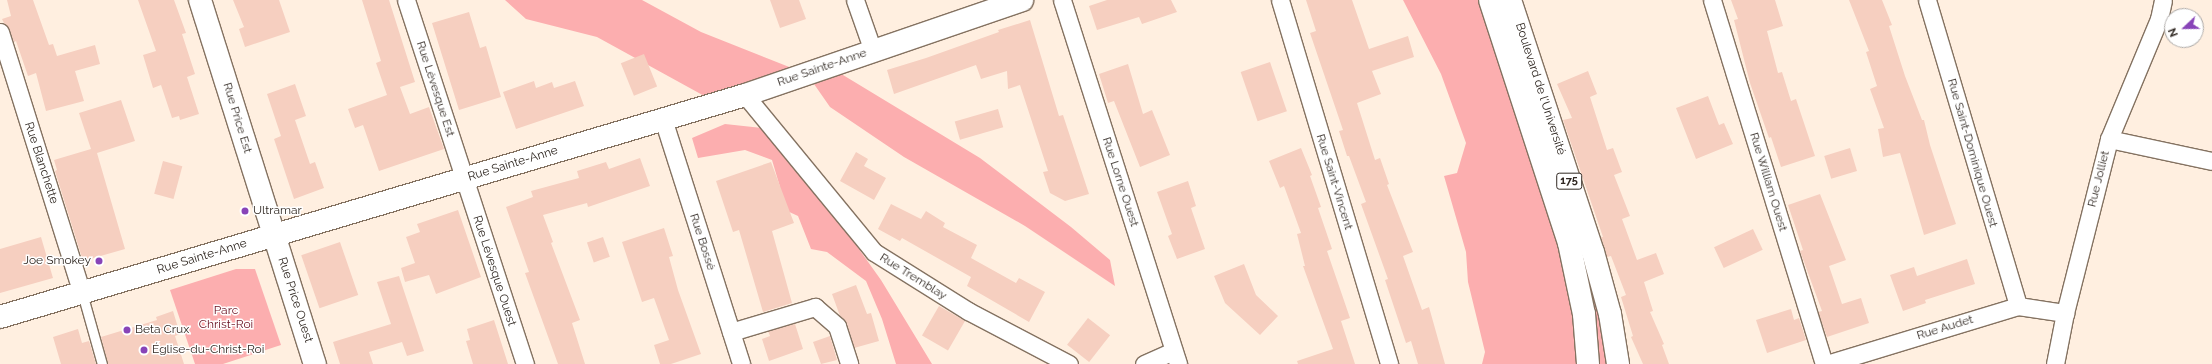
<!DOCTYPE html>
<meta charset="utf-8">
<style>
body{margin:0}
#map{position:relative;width:2212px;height:364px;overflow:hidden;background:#ffefe0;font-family:Raleway,sans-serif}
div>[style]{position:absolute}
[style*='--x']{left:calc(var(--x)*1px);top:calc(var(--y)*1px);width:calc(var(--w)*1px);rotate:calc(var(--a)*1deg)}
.green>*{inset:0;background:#fcaeaf}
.building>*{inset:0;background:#f6cfc0;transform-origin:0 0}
.roads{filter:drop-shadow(1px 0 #847261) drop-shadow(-1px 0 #847261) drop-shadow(0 1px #847261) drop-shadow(0 -1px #847261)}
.lane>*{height:9px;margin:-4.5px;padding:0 4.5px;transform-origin:4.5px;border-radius:4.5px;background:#fff}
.street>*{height:17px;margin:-8.5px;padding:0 8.5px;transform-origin:8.5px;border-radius:8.5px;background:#fff}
.secondary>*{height:22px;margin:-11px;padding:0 11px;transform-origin:11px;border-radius:11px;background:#fff}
.primary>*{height:22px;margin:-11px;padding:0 11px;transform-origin:11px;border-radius:11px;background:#fff}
.dots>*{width:11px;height:11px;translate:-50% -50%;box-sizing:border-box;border:2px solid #fff;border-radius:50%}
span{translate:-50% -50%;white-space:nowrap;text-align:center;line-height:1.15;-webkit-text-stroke:3px #fff;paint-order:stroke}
.shield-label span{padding:1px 3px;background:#fff;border:1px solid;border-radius:3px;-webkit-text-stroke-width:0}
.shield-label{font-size:11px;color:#302822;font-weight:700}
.street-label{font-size:12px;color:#302822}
.poi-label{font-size:12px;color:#302822}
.left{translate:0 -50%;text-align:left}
.right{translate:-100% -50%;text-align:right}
.park-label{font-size:12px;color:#680d1e}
.north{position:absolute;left:2164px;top:8px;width:40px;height:40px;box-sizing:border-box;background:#fff;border:1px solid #aca9a7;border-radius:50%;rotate:248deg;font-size:11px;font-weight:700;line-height:16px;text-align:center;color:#302822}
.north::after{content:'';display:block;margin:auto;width:14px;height:18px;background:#8844b8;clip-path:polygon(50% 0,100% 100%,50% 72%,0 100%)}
</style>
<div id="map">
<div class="green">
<i style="clip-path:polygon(505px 0,642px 0,701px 32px,807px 74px,843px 75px,980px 158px,1071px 227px,1110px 260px,1115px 286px,1025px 226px,904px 157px,830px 107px,807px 74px,708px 98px,597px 37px,526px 19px)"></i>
<i style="clip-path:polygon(1403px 0,1510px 0,1618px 364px,1482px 364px,1485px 352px,1468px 282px,1466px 252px,1444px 176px,1457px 173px,1466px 143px,1441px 74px)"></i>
<i style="clip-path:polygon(725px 124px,762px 128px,816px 189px,881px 280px,932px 364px,896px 364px,882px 319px,866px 281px,827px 252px,811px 249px,798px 216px,772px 204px,780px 187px,772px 160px,745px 150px,698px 158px,692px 138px)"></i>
<i style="clip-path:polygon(236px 269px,255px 269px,281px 345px,223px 364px,195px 364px,170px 290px)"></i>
</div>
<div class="building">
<i style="clip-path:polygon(7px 0,33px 0,49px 45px,53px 44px,57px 56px,95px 45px,100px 64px,75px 71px,84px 101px,46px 111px,36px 73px,28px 76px,16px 41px,14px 42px,9px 29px,4px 23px,2px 19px,11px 16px)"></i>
<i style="clip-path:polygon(138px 0,174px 0,186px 33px,182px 34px,195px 74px,187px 77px,199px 114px,180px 120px,179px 116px,172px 118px,161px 85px,153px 88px,143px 55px,156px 51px)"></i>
<i style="clip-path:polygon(233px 0,279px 0,290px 32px,245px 47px,239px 29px,244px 27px)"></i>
<i style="clip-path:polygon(362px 0,389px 0,415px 82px,400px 87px,410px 114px,429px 107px,444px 149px,379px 171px,363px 125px,355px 128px,348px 109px,387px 95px,376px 63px,381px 61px)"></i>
<i style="clip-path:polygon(770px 0,799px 0,806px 19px,780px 28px)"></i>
<i style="clip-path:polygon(1107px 0,1171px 0,1177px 12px,1142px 24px,1139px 17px,1097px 30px,1089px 6px)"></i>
<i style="clip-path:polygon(1306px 0,1352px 0,1369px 49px,1408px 36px,1414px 57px,1372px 71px,1381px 94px,1357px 103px,1375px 160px,1380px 158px,1389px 184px,1387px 185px,1413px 252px,1403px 256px,1422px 310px,1429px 307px,1445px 364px,1418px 364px,1411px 341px,1406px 343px,1385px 280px,1388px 279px,1361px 204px,1366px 202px,1349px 156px,1347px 156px,1339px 131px,1343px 130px,1310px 33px,1316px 31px)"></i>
<i style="clip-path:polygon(1731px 0,1775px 0,1783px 26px,1767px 31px,1778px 73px,1782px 72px,1791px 101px,1796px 99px,1815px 156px,1781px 167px,1771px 137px,1769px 138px,1750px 83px,1734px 20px,1738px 19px)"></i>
<i style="clip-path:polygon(1849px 0,1882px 0,1892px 25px,1889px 26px,1905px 76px,1922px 120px,1924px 120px,1930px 145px,1956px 224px,1924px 235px,1900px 153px,1883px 157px,1878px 129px,1884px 128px,1870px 89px,1877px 86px,1866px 52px,1869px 51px)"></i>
<i style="clip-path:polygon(469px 12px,480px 48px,486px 46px,501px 97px,459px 110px,432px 23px)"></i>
<i style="clip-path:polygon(1030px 20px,1059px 116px,1063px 115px,1089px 194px,1065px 201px,1050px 193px,1043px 172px,1048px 171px,1020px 85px,1008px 89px,1007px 71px,981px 79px,976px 65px,894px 94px,887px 70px,926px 58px,999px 32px,998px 30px)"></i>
<i style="left:644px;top:54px;width:35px;height:25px;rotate:68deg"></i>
<i style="left:1270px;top:62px;width:52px;height:31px;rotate:71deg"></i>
<i style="clip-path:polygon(1128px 64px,1143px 114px,1152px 110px,1170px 155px,1140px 167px,1114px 101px,1108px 103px,1099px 74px)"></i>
<i style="clip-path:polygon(1588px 71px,1597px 94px,1590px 97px,1607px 150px,1613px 148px,1622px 172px,1614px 175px,1630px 216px,1622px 219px,1637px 260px,1656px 253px,1664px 274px,1644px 282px,1653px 311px,1650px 312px,1664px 344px,1662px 345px,1669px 364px,1643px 364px,1631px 337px,1633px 336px,1621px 297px,1626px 295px,1611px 256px,1607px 257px,1601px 237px,1603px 237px,1563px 120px,1572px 118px,1557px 84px)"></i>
<i style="clip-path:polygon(534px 81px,536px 88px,552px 82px,554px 88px,575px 81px,584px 106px,516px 129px,503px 92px)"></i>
<i style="clip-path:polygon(295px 84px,306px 116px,295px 120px,310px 164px,315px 162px,324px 188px,294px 199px,274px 139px,281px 136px,267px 94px)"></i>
<i style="clip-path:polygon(1708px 96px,1719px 125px,1724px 123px,1733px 144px,1696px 159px,1676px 108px)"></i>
<i style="clip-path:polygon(121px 100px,135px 141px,97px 153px,125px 249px,83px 261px,55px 171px,57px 170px,54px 160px,91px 149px,79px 113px)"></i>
<i style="left:998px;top:109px;width:19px;height:45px;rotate:74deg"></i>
<i style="clip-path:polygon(1301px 148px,1312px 175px,1310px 176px,1321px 207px,1318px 208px,1332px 249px,1327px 251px,1350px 318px,1341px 321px,1355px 364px,1298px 364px,1297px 361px,1333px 349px,1303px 266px,1305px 266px,1297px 234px,1301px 233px,1284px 186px,1280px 188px,1269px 161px)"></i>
<i style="left:1850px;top:148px;width:24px;height:27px;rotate:73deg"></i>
<i style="clip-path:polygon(856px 152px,868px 159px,864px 166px,886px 178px,874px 200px,840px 181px)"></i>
<i style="clip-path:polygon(640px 158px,650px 186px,588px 207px,587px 203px,543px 215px,553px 242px,551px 243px,580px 320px,572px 323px,585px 364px,558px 364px,525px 273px,529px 272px,506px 207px,533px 197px,531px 191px,579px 178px,577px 171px,606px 162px,609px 169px)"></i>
<i style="left:163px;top:161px;width:20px;height:34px;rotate:15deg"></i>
<i style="clip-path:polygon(771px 162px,794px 223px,772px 231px,792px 303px,763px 312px,739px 230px,733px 232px,716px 181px)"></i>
<i style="clip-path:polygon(1188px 181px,1196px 206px,1191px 208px,1205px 249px,1177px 259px,1168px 236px,1172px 234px,1157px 192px)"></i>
<i style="clip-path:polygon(1820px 194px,1846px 260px,1829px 266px,1842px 304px,1861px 298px,1869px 323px,1827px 337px,1818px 312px,1822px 311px,1800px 251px,1803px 250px,1788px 205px)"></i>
<i style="clip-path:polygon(891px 204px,921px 219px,926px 211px,945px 223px,943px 227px,977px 245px,971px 258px,1016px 283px,1019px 278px,1045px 292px,1029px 322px,967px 286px,971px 277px,902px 238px,900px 241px,878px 229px)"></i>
<i style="clip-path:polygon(458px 210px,481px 277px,436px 294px,429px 275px,405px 282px,401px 268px,415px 263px,406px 237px,420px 232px,417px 224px)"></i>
<i style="clip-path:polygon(664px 228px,673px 256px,669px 257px,678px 290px,701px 354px,671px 364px,660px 364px,654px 345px,669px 340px,654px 298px,642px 302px,622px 242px)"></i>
<i style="left:1753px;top:229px;width:23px;height:43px;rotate:65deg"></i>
<i style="clip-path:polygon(41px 237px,53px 278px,0 293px,0 249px)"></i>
<i style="left:603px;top:237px;width:21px;height:17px;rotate:71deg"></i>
<i style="left:340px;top:242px;width:56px;height:41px;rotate:71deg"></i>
<i style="clip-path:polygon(1967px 259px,1975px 284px,1925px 300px,1926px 303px,1903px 311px,1890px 275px,1914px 267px,1917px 276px)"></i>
<i style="clip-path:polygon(1244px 264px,1256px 295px,1278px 316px,1260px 335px,1225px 303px,1214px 276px)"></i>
<i style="clip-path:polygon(399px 276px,424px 351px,407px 356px,402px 342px,369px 352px,373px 364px,340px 364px,333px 342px,391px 324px,377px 282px)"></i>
<i style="clip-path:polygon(856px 285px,867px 314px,871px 313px,879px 341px,854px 348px,847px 323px,840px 316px,832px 294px)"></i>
<i style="left:939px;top:306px;width:30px;height:34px;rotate:30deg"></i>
<i style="clip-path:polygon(1791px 309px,1794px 320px,1799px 318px,1806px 340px,1767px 353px,1756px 320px)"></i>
<i style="clip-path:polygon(173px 311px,180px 334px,175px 336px,184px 364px,108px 364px,101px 337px,157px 320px,156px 317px)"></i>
<i style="left:1088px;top:318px;width:28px;height:34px;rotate:38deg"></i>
<i style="clip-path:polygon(494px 320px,508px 364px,473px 364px,466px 341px,470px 340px,467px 329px)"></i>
<i style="clip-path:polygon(795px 324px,803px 349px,769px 361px,762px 339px,770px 336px,768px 331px)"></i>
<i style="clip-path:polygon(78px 329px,82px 343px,89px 341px,96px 364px,61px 364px,53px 337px)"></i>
<i style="clip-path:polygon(830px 336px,837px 360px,821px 364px,813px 342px)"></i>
</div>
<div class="roads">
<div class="lane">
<i style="--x:82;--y:293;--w:74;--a:74.3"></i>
</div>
<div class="street">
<i style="--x:406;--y:0;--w:383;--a:71.9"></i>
<i style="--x:855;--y:0;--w:54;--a:70.6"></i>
<i style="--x:1062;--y:0;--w:382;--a:72.3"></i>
<i style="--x:1280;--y:0;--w:380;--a:73.3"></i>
<i style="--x:1712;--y:0;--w:381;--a:72.9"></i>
<i style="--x:1927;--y:0;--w:319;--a:73.4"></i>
<i style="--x:0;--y:32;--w:274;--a:72.6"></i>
<i style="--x:745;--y:95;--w:203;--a:50.6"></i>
<i style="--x:874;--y:252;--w:111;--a:32.1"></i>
<i style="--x:968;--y:311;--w:114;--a:27.7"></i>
<i style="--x:663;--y:119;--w:257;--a:72.3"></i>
<i style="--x:2109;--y:139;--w:105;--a:12.1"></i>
<i style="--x:731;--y:332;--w:88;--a:-16.6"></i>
<i style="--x:815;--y:307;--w:29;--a:41"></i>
<i style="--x:837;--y:326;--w:40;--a:72"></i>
<i style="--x:1144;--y:364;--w:32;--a:-24"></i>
<i style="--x:1827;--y:364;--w:200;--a:-16.9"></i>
<i style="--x:2018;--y:306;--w:48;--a:8.5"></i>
<i style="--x:2055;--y:364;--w:52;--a:-78.9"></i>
<i style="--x:2065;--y:313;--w:179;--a:-75.8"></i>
<i style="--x:2109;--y:139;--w:130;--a:-67.4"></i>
<i style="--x:2159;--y:19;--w:19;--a:-78"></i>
</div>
<div class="secondary">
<i style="--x:200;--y:0;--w:382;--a:72.5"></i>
<i style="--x:0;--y:317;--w:777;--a:-16.59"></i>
<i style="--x:745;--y:95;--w:293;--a:-18.9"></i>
</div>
<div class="primary">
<i style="--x:1490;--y:0;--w:256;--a:72"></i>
<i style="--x:1569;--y:243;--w:73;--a:78.1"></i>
<i style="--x:1584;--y:314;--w:50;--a:85.4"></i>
<i style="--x:1510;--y:0;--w:265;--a:71.8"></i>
<i style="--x:1593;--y:252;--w:64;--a:74.7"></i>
<i style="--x:1610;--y:314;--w:51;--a:80.9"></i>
</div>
</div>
<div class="dots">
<i style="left:245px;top:211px;background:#8844b8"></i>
<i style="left:99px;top:261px;background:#8844b8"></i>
<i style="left:127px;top:330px;background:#8844b8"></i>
<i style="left:144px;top:350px;background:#8844b8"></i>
</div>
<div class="shield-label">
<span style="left:1569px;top:181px">175</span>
</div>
<div class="street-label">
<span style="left:822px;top:68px;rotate:-19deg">Rue Sainte-Anne</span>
<span style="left:435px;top:89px;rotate:72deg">Rue Lévesque Est</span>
<span style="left:1540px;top:89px;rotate:72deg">Boulevard de l'Université</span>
<span style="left:237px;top:118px;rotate:73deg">Rue Price Est</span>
<span style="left:1972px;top:153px;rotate:74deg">Rue Saint-Dominique Ouest</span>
<span style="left:41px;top:163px;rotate:72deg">Rue Blanchette</span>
<span style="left:513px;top:164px;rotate:-17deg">Rue Sainte-Anne</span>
<span style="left:2099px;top:179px;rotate:-76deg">Rue Jolliet</span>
<span style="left:1120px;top:182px;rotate:72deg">Rue Lorne Ouest</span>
<span style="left:1334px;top:182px;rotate:73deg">Rue Saint-Vincent</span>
<span style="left:1768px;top:182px;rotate:73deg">Rue William Ouest</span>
<span style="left:702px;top:242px;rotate:72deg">Rue Bossé</span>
<span style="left:202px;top:257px;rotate:-17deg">Rue Sainte-Anne</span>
<span style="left:494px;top:271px;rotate:72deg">Rue Lévesque Ouest</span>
<span style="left:913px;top:277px;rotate:32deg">Rue Tremblay</span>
<span style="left:295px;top:300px;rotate:72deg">Rue Price Ouest</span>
<span style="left:1945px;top:328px;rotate:-17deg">Rue Audet</span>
</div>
<div class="poi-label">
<span class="left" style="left:253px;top:211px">Ultramar</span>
<span class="right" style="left:91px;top:261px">Joe Smokey</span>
<span class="left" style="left:135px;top:330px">Beta Crux</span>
<span class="left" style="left:152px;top:350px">Église-du-Christ-Roi</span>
</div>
<div class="park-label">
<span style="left:226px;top:318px">Parc<br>Christ-Roi</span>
</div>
<div class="north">N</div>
</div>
